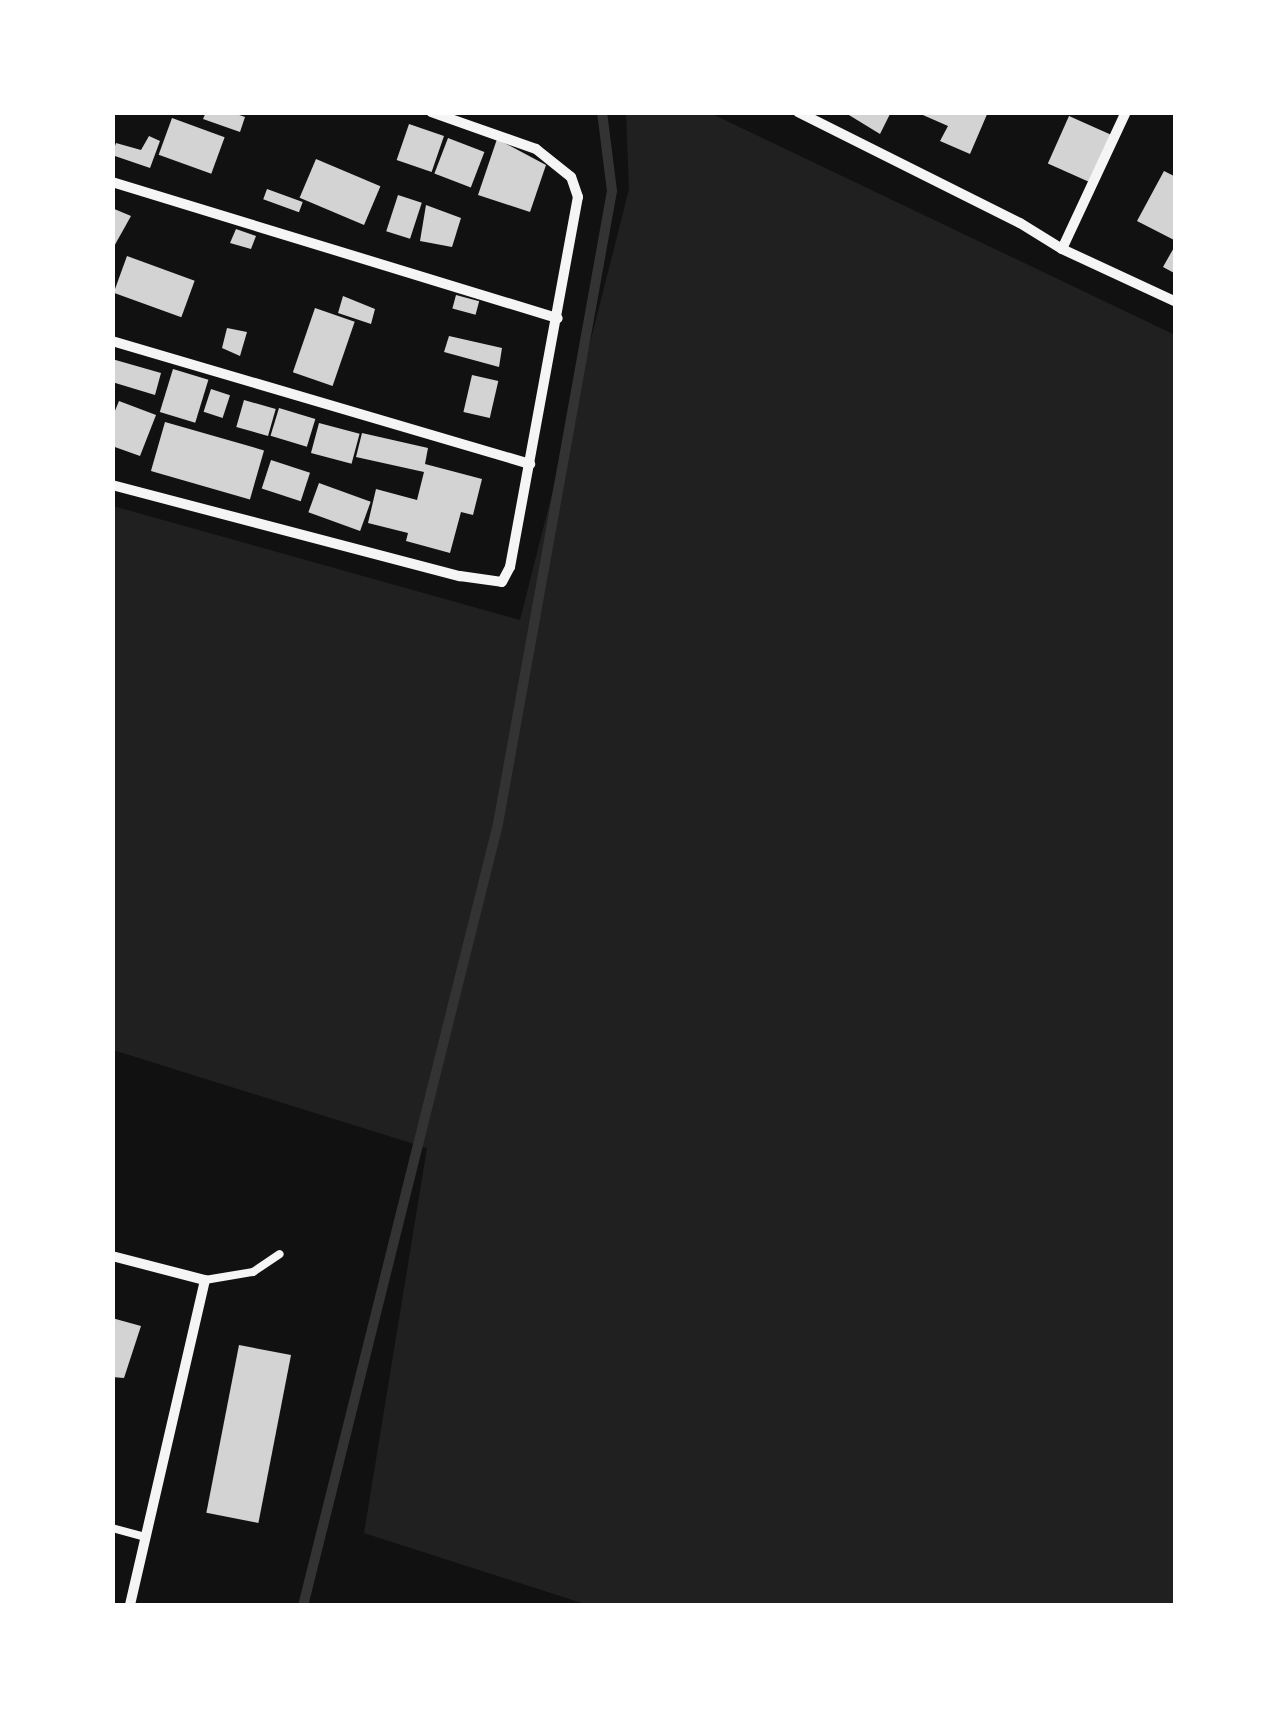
<!DOCTYPE html>
<style>
body{margin:0}
#map{position:relative;width:1288px;height:1718px;overflow:hidden;background:#111;font-family:"Titillium Web",sans-serif}
div>[style]{position:absolute}
[style*='--x']{left:calc(var(--x)*1px);top:calc(var(--y)*1px);width:calc(var(--w)*1px);rotate:calc(var(--a)*1deg)}
.green>*{inset:0;background:#202020}
.stream>*{height:10px;margin:-5px;padding:0 5px;transform-origin:5px;border-radius:5px;background:#333}
.building>*{inset:0;background:#d3d3d3;transform-origin:0 0}
.service>*{height:8px;margin:-4px;padding:0 4px;transform-origin:4px;border-radius:4px;background:#f5f5f5}
.minor>*{height:10px;margin:-5px;padding:0 5px;transform-origin:5px;border-radius:5px;background:#f5f5f5}
span{translate:-50% -50%;white-space:nowrap;text-align:center;line-height:1.15;-webkit-text-stroke:9px #fff;paint-order:stroke}
.frame{position:absolute;inset:0;border:115px solid #fff;pointer-events:none}
</style>
<div id="map">
<div class="green">
<i style="clip-path:polygon(626px 113px,710px 113px,1175px 335px,1175px 1605px,588px 1605px,364px 1533px,427px 1148px,113px 1050px,113px 506px,520px 620px,629px 189px)"></i>
</div>
<div class="stream">
<i style="--x:303;--y:1606;--w:806;--a:-76"></i>
<i style="--x:498;--y:824;--w:643;--a:-79.79"></i>
<i style="--x:612;--y:191;--w:80;--a:-97.2"></i>
</div>
<div class="building">
<i style="clip-path:polygon(206px 112px,231px 112px,245px 117px,240px 132px,203px 119px)"></i>
<i style="clip-path:polygon(844px 112px,891px 112px,880px 134px)"></i>
<i style="clip-path:polygon(916px 112px,988px 112px,970px 154px,940px 141px,948px 126px)"></i>
<i style="left:1069px;top:116px;width:46px;height:52px;rotate:24deg"></i>
<i style="left:172px;top:118px;width:56px;height:39px;rotate:20deg"></i>
<i style="left:409px;top:124px;width:37px;height:38px;rotate:19deg"></i>
<i style="clip-path:polygon(149px 136px,160px 141px,150px 168px,112px 155px,116px 143px,141px 150px)"></i>
<i style="left:448px;top:138px;width:39px;height:38px;rotate:21deg"></i>
<i style="clip-path:polygon(497px 139px,546px 165px,530px 212px,478px 195px)"></i>
<i style="left:316px;top:159px;width:70px;height:42px;rotate:23deg"></i>
<i style="clip-path:polygon(1164px 171px,1176px 177px,1176px 241px,1137px 221px)"></i>
<i style="left:267px;top:189px;width:38px;height:11px;rotate:20deg"></i>
<i style="left:398px;top:195px;width:25px;height:38px;rotate:18deg"></i>
<i style="clip-path:polygon(426px 205px,461px 218px,452px 247px,420px 241px)"></i>
<i style="clip-path:polygon(112px 208px,131px 216px,112px 250px)"></i>
<i style="clip-path:polygon(236px 229px,256px 236px,251px 249px,230px 243px)"></i>
<i style="clip-path:polygon(1176px 244px,1176px 274px,1163px 267px)"></i>
<i style="left:127px;top:256px;width:72px;height:39px;rotate:20deg"></i>
<i style="left:456px;top:295px;width:24px;height:14px;rotate:15deg"></i>
<i style="clip-path:polygon(343px 296px,375px 309px,371px 324px,338px 313px)"></i>
<i style="left:315px;top:308px;width:42px;height:68px;rotate:19deg"></i>
<i style="clip-path:polygon(227px 328px,247px 332px,240px 356px,222px 348px)"></i>
<i style="clip-path:polygon(449px 336px,502px 348px,499px 367px,444px 352px)"></i>
<i style="clip-path:polygon(112px 359px,161px 373px,155px 395px,112px 382px)"></i>
<i style="left:173px;top:369px;width:37px;height:45px;rotate:17deg"></i>
<i style="left:472px;top:375px;width:27px;height:38px;rotate:13deg"></i>
<i style="left:211px;top:389px;width:20px;height:24px;rotate:18deg"></i>
<i style="left:244px;top:400px;width:33px;height:28px;rotate:16deg"></i>
<i style="clip-path:polygon(119px 401px,156px 415px,140px 456px,112px 446px,112px 418px)"></i>
<i style="left:279px;top:408px;width:38px;height:29px;rotate:17deg"></i>
<i style="left:165px;top:422px;width:103px;height:51px;rotate:16deg"></i>
<i style="left:319px;top:423px;width:42px;height:31px;rotate:15deg"></i>
<i style="clip-path:polygon(362px 433px,428px 448px,425px 464px,482px 479px,473px 515px,461px 512px,450px 553px,406px 541px,408px 533px,368px 523px,376px 489px,417px 500px,424px 472px,356px 457px)"></i>
<i style="left:271px;top:460px;width:41px;height:30px;rotate:18deg"></i>
<i style="left:319px;top:483px;width:55px;height:31px;rotate:20deg"></i>
<i style="clip-path:polygon(112px 1318px,141px 1326px,124px 1378px,112px 1377px)"></i>
<i style="left:239px;top:1345px;width:53px;height:171px;rotate:11deg"></i>
</div>
<div class="service">
<i style="--x:205;--y:1280;--w:49;--a:-9.5"></i>
<i style="--x:253;--y:1272;--w:32;--a:-34"></i>
<i style="--x:112;--y:1528;--w:34;--a:15"></i>
</div>
<div class="minor">
<i style="--x:798;--y:112;--w:248;--a:26.6"></i>
<i style="--x:1020;--y:223;--w:49;--a:31.8"></i>
<i style="--x:1062;--y:249;--w:126;--a:24.9"></i>
<i style="--x:112;--y:182;--w:466;--a:17"></i>
<i style="--x:1062;--y:249;--w:151;--a:-65"></i>
<i style="--x:112;--y:341;--w:436;--a:16.4"></i>
<i style="--x:112;--y:485;--w:360;--a:14.7"></i>
<i style="--x:460;--y:576;--w:42;--a:8.1"></i>
<i style="--x:502;--y:582;--w:17;--a:-62"></i>
<i style="--x:510;--y:567;--w:376;--a:-79.6"></i>
<i style="--x:578;--y:197;--w:21;--a:-109"></i>
<i style="--x:571;--y:177;--w:45;--a:-141.3"></i>
<i style="--x:536;--y:149;--w:111;--a:-160.6"></i>
<i style="--x:112;--y:1256;--w:96;--a:14.5"></i>
<i style="--x:205;--y:1280;--w:335;--a:103"></i>
</div>
<div class="frame"></div>
</div>
